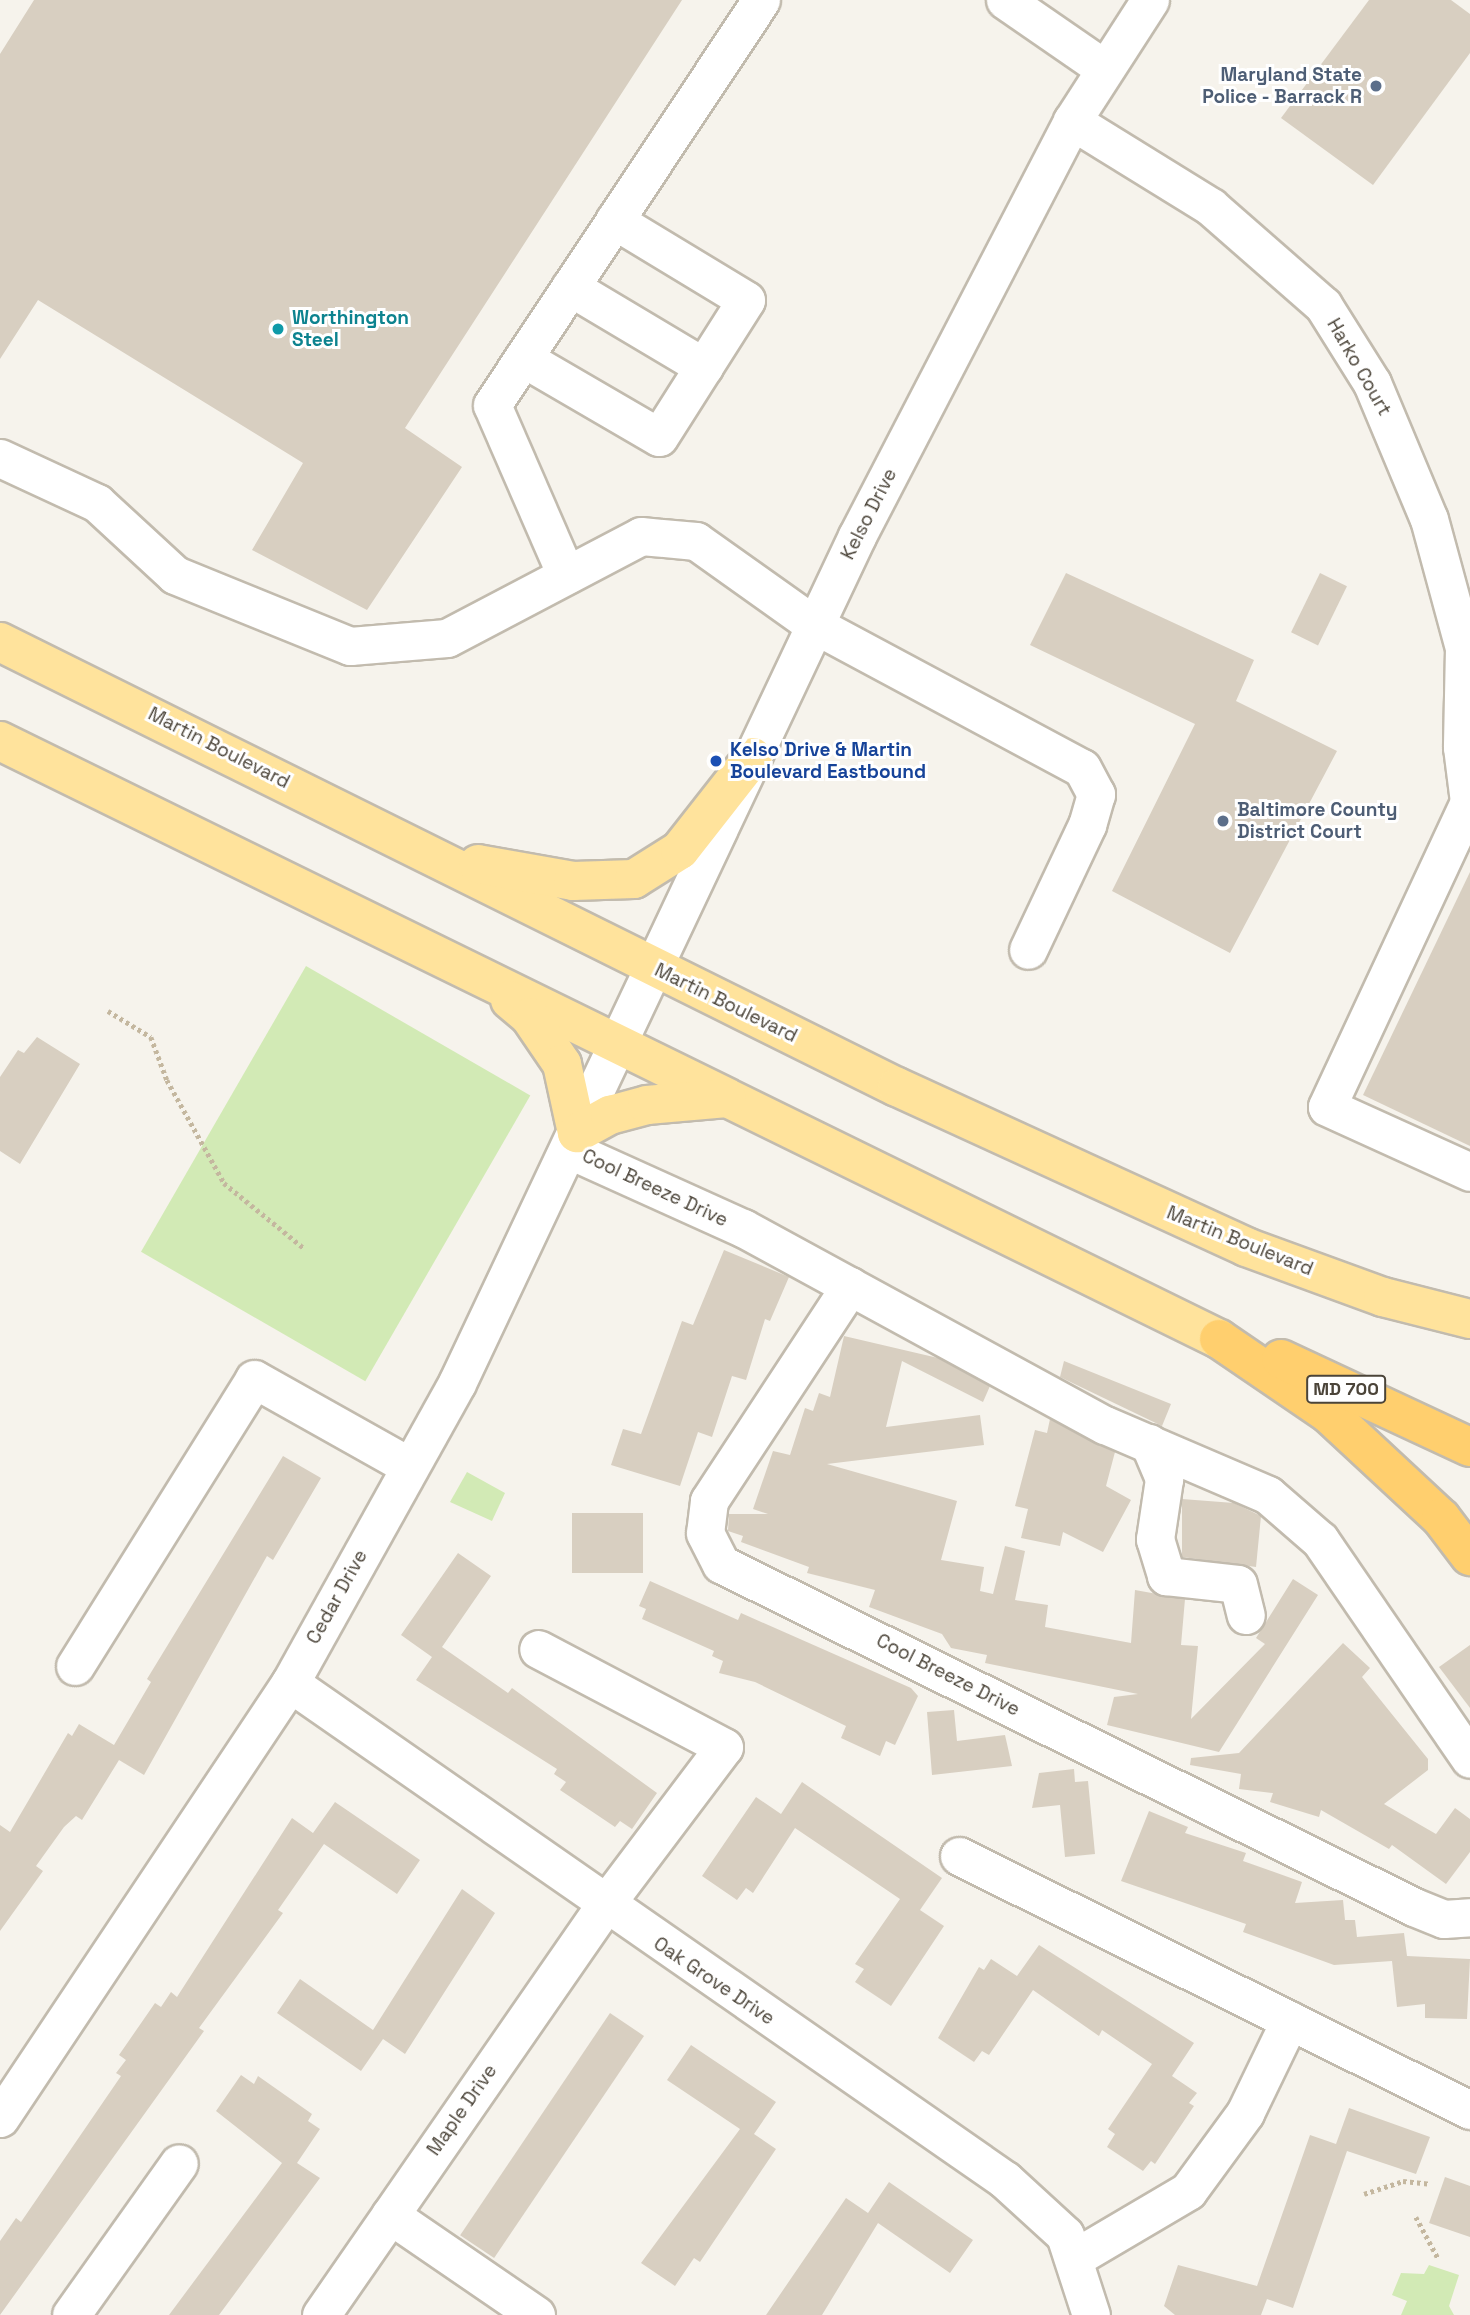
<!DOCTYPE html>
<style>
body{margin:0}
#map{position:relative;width:1470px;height:2315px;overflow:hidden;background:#f6f3ec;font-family:"Space Grotesk",sans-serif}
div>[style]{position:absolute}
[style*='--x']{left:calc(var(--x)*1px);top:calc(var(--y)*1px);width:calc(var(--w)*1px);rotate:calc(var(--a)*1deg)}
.green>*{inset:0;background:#d2eab5;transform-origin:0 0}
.building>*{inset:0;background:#d8cfc1;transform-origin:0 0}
.path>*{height:4.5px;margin-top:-2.25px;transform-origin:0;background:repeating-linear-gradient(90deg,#c4b79f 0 3.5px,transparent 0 7px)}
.roads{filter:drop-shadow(2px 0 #c2bbae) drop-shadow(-2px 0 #c2bbae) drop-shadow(0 2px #c2bbae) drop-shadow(0 -2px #c2bbae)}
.minor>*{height:37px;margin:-18.5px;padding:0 18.5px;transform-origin:18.5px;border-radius:18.5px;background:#fff}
.major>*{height:38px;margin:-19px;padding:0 19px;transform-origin:19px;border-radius:19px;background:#ffe39c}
.highway>*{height:38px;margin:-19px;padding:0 19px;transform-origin:19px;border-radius:19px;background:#ffcf6e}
.dots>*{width:19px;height:19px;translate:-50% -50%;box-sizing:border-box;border:4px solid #fff;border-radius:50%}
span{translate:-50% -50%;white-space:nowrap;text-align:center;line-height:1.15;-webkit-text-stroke:6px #fff;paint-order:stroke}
.shield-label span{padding:2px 5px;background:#fff;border:2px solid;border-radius:5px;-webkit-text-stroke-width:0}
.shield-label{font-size:18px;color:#4b4439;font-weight:700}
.service-label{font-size:19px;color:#4e5e75;font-weight:700}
.right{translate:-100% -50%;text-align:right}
.left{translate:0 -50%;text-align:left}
.culture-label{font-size:19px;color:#0d838f;font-weight:700}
.street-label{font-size:19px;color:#4b4439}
.transit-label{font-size:19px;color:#164399;font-weight:700}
</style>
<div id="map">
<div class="green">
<i style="left:306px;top:966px;width:259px;height:330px;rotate:30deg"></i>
<i style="clip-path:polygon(467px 1472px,505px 1493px,492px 1521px,450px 1502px)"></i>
<i style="clip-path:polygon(1429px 2265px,1459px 2275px,1449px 2306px,1454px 2315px,1401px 2315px,1407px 2301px,1392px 2295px,1401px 2273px,1424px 2274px)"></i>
</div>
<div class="building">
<i style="clip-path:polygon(34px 0,682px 0,405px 428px,462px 467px,367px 610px,252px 550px,303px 463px,38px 300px,0 359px,0 54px)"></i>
<i style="clip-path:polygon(1369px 0,1451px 0,1470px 14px,1470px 53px,1373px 185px,1281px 118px)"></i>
<i style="clip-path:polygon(1066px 573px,1254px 660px,1236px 701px,1337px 751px,1230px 953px,1112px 891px,1195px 724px,1030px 645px)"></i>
<i style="left:1320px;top:573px;width:30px;height:66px;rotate:26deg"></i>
<i style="clip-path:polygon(1470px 872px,1470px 1146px,1363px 1095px)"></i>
<i style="clip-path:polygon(37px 1037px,80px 1064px,20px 1164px,0 1151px,0 1077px,18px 1050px,24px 1053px)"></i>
<i style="clip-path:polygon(724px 1250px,789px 1277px,770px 1321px,765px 1319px,746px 1380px,732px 1376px,712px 1437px,698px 1432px,680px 1486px,611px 1465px,623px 1429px,641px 1434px,682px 1321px,693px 1325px)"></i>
<i style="clip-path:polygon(844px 1336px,938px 1358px,990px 1386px,983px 1402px,902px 1361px,886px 1427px,980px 1415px,984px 1445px,827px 1464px,957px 1501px,941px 1560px,984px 1567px,980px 1591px,993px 1594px,1005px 1546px,1025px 1551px,1015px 1600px,1048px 1605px,1045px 1627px,1131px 1643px,1135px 1590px,1185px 1599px,1181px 1645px,1198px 1646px,1191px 1719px,1265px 1644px,1256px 1638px,1293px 1579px,1318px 1595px,1219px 1752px,1107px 1725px,1114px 1697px,1138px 1694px,985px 1663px,987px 1655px,951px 1648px,942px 1634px,869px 1607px,875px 1590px,807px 1573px,809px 1567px,741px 1542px,743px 1536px,728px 1531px,729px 1514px,768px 1514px,753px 1509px,773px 1451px,790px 1455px,805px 1408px,813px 1411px,819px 1393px,830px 1397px)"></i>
<i style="clip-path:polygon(1064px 1361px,1171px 1404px,1162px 1426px,1060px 1377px)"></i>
<i style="clip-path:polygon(1050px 1419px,1115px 1452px,1106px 1486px,1131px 1500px,1103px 1552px,1063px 1532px,1060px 1546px,1021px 1538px,1028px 1509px,1015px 1506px,1035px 1430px,1047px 1433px)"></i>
<i style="clip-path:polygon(283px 1456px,321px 1478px,273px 1560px,267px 1556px,144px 1775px,119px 1760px,82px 1820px,76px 1816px,64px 1827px,36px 1866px,43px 1871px,0 1931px,0 1825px,10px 1832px,68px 1733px,72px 1736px,79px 1724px,114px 1745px,151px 1682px,147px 1679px)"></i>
<i style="clip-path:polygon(1182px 1499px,1234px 1503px,1261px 1516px,1256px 1567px,1182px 1557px)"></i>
<i style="left:572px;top:1513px;width:71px;height:60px"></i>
<i style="clip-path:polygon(458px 1553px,491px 1576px,442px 1647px,508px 1693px,512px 1688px,657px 1793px,632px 1829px,620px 1821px,615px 1827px,560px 1790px,566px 1782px,554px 1774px,557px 1769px,416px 1680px,432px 1657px,401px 1635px)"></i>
<i style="clip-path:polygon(650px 1581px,738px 1620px,741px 1613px,911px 1688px,918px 1696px,895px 1745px,886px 1741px,880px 1756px,841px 1738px,846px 1726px,755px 1682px,719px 1673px,723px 1661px,712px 1656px,714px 1651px,642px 1619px,646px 1609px,639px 1606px)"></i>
<i style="clip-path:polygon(1343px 1643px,1370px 1668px,1362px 1677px,1428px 1759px,1428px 1770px,1384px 1804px,1436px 1834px,1455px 1808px,1470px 1819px,1470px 1852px,1446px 1884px,1392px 1845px,1389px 1849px,1321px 1810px,1319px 1817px,1270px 1802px,1273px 1793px,1239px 1789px,1241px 1774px,1190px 1765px,1191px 1758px,1239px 1753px)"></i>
<i style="clip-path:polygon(1470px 1645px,1470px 1708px,1439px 1667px)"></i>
<i style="clip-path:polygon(954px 1710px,957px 1741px,1005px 1735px,1012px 1766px,932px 1775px,927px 1712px)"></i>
<i style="clip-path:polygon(1074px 1769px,1075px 1782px,1088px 1781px,1095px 1854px,1065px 1857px,1060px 1805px,1032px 1808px,1039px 1773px)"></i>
<i style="clip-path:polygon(802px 1782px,942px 1878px,920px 1910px,944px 1926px,891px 2006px,855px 1982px,864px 1969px,855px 1964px,900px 1899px,795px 1828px,753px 1893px,746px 1888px,737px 1900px,702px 1876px,756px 1797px,781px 1814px)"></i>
<i style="clip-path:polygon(335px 1802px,420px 1860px,397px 1894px,324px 1844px,278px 1910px,283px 1913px,199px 2028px,204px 2031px,0 2315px,0 2241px,16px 2218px,21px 2222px,121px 2076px,116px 2073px,126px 2060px,119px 2055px,155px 2003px,161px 2007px,171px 1992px,177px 1997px,292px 1818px,313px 1833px)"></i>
<i style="clip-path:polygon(1149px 1811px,1188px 1827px,1185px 1833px,1246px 1853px,1243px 1861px,1302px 1882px,1295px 1903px,1343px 1900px,1345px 1920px,1355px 1920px,1357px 1937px,1404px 1933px,1407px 1956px,1470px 1959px,1467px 2019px,1425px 2018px,1425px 2004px,1397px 2007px,1392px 1961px,1334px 1965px,1243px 1932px,1246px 1924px,1121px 1881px)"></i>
<i style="clip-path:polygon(462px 1889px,495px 1913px,405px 2054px,383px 2039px,361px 2071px,277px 2013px,300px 1979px,373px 2030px)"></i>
<i style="clip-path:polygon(1039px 1945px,1194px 2043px,1172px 2076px,1197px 2093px,1189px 2103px,1194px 2106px,1155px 2164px,1151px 2161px,1143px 2171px,1107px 2147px,1115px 2134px,1108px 2129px,1152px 2064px,1102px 2030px,1099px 2036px,1033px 1990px,989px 2055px,982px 2051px,974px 2062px,938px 2038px,979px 1967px,984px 1970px,991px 1959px,1017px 1976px)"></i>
<i style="left:610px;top:2013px;width:41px;height:268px;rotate:34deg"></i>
<i style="clip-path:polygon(691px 2045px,776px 2102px,754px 2134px,776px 2149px,700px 2262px,694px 2258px,675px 2286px,641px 2263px,740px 2129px,667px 2080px)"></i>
<i style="clip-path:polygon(241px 2075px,254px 2084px,258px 2076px,312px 2114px,308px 2121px,320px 2129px,297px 2163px,320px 2178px,219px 2315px,169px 2315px,282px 2163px,216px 2111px)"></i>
<i style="clip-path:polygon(1349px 2108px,1430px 2137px,1416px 2174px,1347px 2151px,1293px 2308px,1267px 2299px,1261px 2315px,1175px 2315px,1164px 2306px,1178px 2265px,1257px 2286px,1310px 2135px,1336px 2144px)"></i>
<i style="clip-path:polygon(1445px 2177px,1470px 2186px,1470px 2237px,1429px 2223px)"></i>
<i style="clip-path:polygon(889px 2182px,973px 2240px,950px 2273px,878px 2223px,822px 2315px,766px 2315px,846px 2198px,868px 2213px)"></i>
</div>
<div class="path">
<i style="--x:108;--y:1011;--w:50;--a:31.2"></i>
<i style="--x:151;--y:1037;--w:46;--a:69.6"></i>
<i style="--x:167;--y:1080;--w:118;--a:61"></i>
<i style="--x:224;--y:1183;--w:104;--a:39.2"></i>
<i style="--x:1364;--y:2194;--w:41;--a:-18.4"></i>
<i style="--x:1403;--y:2181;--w:27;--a:6"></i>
<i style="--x:1416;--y:2217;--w:47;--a:61.8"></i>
</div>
<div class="roads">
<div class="minor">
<i style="--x:1005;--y:0;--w:121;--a:34.6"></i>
<i style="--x:1072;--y:121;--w:163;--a:31.7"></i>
<i style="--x:1211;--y:207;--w:149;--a:41.2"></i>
<i style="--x:1323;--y:305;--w:92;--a:57.9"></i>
<i style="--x:1372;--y:383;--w:147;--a:67.3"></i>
<i style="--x:1429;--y:519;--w:134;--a:74.8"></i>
<i style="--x:1464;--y:648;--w:99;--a:91.2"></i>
<i style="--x:1462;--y:747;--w:55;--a:82.7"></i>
<i style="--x:1469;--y:802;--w:336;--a:115"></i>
<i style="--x:1327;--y:1107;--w:157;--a:24.4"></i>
<i style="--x:570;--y:287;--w:156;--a:30.8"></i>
<i style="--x:523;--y:358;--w:157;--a:30.2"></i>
<i style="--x:659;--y:437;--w:162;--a:-57.6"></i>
<i style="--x:746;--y:300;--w:154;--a:-148.8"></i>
<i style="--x:0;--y:458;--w:107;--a:24.9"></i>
<i style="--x:97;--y:503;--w:106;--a:42.7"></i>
<i style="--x:175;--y:575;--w:189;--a:22.1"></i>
<i style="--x:350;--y:646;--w:97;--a:-4.7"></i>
<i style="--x:447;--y:638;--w:219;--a:-27.7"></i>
<i style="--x:641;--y:536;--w:55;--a:5.2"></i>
<i style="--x:696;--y:541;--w:143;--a:35.4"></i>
<i style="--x:813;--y:624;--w:305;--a:28.2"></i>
<i style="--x:1082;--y:768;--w:30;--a:62"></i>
<i style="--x:1096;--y:794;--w:32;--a:106"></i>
<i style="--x:1087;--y:825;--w:138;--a:115.3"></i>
<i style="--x:566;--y:575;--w:185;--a:-113.5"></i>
<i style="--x:492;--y:405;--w:486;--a:-56.4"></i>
<i style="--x:570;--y:1150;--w:190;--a:24.3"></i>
<i style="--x:743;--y:1228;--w:412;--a:28.6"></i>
<i style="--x:1105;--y:1425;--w:177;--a:23.2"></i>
<i style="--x:1268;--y:1495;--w:69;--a:40.9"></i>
<i style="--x:1320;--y:1540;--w:265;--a:55.6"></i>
<i style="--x:850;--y:1286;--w:257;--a:123.3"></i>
<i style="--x:709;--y:1501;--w:32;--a:97"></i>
<i style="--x:705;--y:1533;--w:35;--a:63"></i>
<i style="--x:721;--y:1564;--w:773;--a:26.33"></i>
<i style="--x:1414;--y:1907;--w:32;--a:22"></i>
<i style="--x:1444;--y:1919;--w:26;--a:-4"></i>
<i style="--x:1149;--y:1443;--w:39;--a:67"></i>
<i style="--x:1164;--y:1479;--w:61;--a:98.5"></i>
<i style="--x:1155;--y:1539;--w:39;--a:73"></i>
<i style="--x:1166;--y:1576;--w:72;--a:6.3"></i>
<i style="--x:1238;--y:1584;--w:32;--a:76"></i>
<i style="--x:75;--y:1666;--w:338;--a:-58"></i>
<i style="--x:254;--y:1379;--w:178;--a:29.3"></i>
<i style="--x:290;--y:1683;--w:871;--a:34.8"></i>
<i style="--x:1005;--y:2180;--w:81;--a:42.5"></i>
<i style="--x:1065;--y:2235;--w:84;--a:72"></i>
<i style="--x:959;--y:1856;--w:571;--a:26.43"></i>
<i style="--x:0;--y:2118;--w:523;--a:-56.31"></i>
<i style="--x:290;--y:1683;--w:343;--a:-60.9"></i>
<i style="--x:457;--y:1383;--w:937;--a:-64.72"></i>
<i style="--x:857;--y:536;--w:467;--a:-62.6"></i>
<i style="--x:1072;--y:121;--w:144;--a:-57.2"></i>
<i style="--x:390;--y:2215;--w:177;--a:34.4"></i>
<i style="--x:1076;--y:2257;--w:130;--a:-30.5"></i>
<i style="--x:1188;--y:2191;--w:97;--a:-53.8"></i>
<i style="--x:1245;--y:2113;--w:103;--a:-64.2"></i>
<i style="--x:71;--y:2315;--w:186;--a:-54.6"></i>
<i style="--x:321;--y:2315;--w:497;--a:-55.3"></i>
<i style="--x:604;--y:1906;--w:199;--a:-53"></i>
<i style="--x:724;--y:1747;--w:210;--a:-152.2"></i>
</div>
<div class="major">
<i style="--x:0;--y:642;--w:1001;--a:26.39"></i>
<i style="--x:897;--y:1087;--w:384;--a:24.6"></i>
<i style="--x:1246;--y:1247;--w:146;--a:20.1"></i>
<i style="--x:1383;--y:1297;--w:90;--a:14.2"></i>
<i style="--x:0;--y:741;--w:1358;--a:26.13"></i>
<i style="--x:478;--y:864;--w:97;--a:10.1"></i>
<i style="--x:573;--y:881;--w:61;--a:-1.9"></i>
<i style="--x:634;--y:879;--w:54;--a:-32.2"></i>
<i style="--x:680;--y:850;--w:118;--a:-51.9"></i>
<i style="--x:510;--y:1000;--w:26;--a:40"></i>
<i style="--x:530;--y:1017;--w:57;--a:55.8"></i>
<i style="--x:562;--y:1064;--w:71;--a:77.7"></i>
<i style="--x:577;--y:1133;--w:38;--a:-29"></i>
<i style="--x:610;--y:1115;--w:38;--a:-15"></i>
<i style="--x:647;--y:1105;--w:80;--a:-5"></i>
</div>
<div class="highway">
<i style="--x:1219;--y:1339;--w:133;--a:34.3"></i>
<i style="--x:1329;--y:1414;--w:153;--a:42.9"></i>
<i style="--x:1441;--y:1518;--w:48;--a:52.7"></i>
<i style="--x:1281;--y:1359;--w:208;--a:25"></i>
</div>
</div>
<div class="dots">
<i style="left:1376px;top:86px;background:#5c6f8a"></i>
<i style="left:278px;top:329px;background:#0f9aa8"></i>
<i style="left:716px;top:761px;background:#1a4fb4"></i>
<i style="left:1223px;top:821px;background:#5c6f8a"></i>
</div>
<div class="shield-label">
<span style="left:1346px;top:1389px">MD 700</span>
</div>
<div class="service-label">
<span class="right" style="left:1362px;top:86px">Maryland State<br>Police - Barrack R</span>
<span class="left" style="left:1237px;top:821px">Baltimore County<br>District Court</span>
</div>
<div class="culture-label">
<span class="left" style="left:292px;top:329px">Worthington<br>Steel</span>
</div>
<div class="street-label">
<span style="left:1359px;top:367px;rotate:60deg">Harko Court</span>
<span style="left:869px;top:514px;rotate:-63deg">Kelso Drive</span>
<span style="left:219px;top:748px;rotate:27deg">Martin Boulevard</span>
<span style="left:726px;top:1003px;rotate:26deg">Martin Boulevard</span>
<span style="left:655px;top:1188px;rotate:25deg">Cool Breeze Drive</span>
<span style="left:1240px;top:1241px;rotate:22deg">Martin Boulevard</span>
<span style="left:337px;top:1597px;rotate:-61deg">Cedar Drive</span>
<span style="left:948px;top:1675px;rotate:27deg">Cool Breeze Drive</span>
<span style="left:714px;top:1981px;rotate:34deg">Oak Grove Drive</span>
<span style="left:462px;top:2110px;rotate:-55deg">Maple Drive</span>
</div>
<div class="transit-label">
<span class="left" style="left:730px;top:761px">Kelso Drive &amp; Martin<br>Boulevard Eastbound</span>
</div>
</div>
